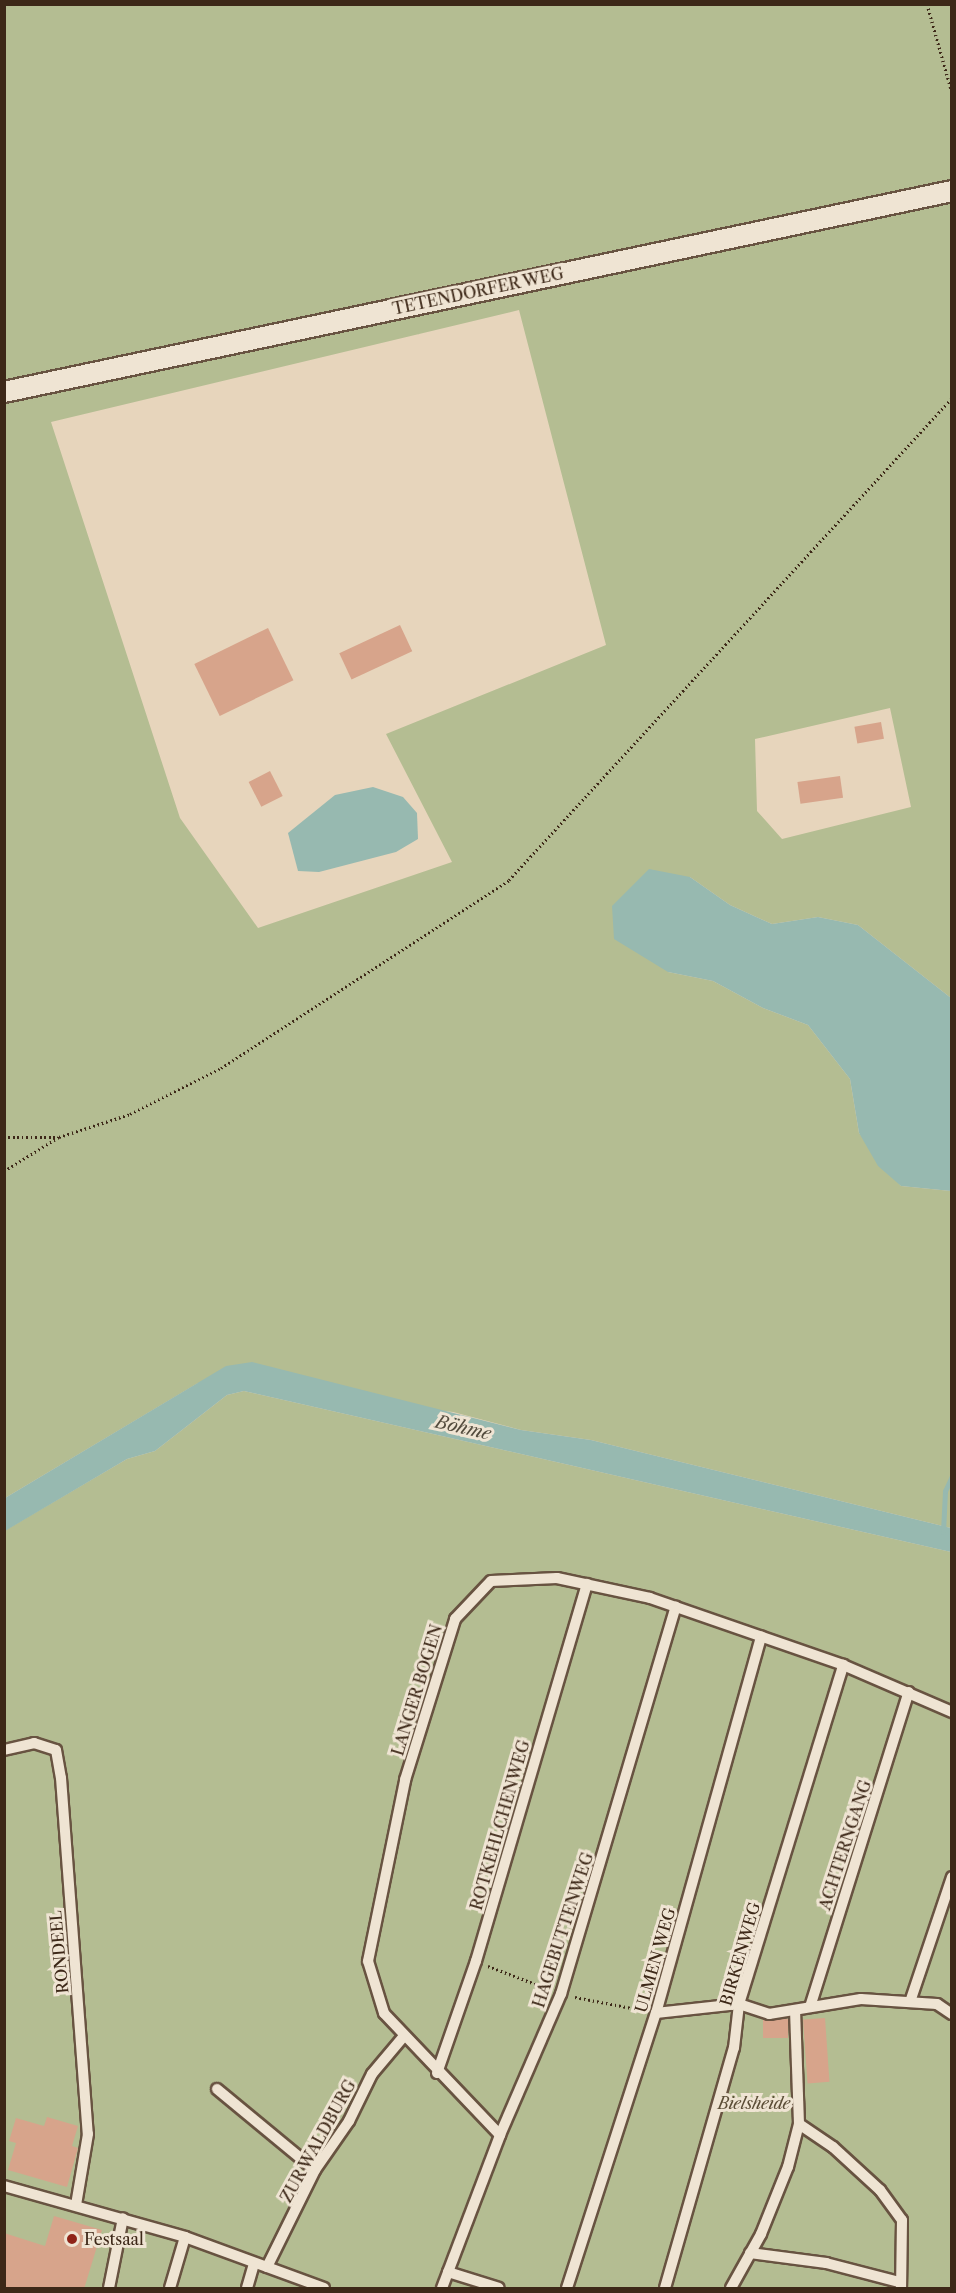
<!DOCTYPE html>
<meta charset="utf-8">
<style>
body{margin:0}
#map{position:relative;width:956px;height:2293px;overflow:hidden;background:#e7d5bc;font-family:"Libre Caslon Text",serif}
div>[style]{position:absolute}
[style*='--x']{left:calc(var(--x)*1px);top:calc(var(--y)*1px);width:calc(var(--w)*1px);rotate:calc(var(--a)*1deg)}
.green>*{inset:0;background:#b4bd92}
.water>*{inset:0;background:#97b9b0}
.stream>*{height:5px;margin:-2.5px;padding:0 2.5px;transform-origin:2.5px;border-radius:2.5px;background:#97b9b0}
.building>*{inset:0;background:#d7a48b;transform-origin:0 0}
.path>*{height:3px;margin-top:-1.5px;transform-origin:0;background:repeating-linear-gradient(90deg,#3d2818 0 1.5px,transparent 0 4.5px)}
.roads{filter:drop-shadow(2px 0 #685341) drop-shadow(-2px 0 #685341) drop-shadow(0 2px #685341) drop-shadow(0 -2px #685341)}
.lane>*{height:10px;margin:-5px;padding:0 5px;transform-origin:5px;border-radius:5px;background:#efe4d3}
.street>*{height:20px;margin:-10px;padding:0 10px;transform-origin:10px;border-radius:10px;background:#efe4d3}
.dots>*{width:16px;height:16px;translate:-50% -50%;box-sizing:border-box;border:3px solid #efe4d3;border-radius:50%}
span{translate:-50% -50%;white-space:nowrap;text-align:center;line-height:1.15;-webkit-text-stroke:6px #efe4d3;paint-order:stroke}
.street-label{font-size:16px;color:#3d2818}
.park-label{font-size:16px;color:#5b4d36;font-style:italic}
.poi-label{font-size:16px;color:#3d2818}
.left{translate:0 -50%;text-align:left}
.water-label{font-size:18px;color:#544c3e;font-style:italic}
.frame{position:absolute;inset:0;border:6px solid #3d2818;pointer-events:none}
</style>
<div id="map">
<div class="green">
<i style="clip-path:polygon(evenodd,4px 5px,951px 5px,951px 998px,858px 925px,818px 917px,772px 924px,730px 905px,690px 877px,668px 972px,713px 981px,763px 1008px,808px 1025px,850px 1079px,859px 1133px,901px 1186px,951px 1191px,951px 1528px,591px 1440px,521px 1430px,453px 1412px,198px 1383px,5px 1498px,4px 5px,519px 310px,606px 645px,386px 734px,452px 862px,258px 928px,180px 818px,51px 422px,519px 310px,4px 5px,890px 708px,911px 807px,782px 839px,757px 811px,755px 739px,890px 708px)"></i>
<i style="clip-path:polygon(244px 1391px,951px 1552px,951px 2288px,5px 2288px,4px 1531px,127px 1459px,155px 1451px,227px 1395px)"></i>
</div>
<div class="water">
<i style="clip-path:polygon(373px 787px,403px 797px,417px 813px,418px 839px,396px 852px,319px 872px,298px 871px,288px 833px,335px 795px)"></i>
<i style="clip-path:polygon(649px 869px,690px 877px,730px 905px,772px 924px,818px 917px,858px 925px,951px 998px,951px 1191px,901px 1186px,878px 1166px,859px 1133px,850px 1079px,808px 1025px,763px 1008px,713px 981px,668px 972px,614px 939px,612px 906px)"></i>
<i style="clip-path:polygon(252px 1362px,521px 1430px,591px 1440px,951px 1528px,951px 1552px,244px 1391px,227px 1395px,155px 1451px,127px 1459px,5px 1531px,5px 1498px,226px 1366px)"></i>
</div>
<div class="stream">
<i style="--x:943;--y:1532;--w:41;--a:-87.2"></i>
<i style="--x:945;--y:1491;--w:17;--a:-65"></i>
</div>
<div class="building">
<i style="left:400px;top:625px;width:29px;height:67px;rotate:65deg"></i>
<i style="left:268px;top:628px;width:58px;height:82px;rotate:64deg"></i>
<i style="left:881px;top:722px;width:17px;height:27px;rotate:80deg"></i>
<i style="left:270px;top:771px;width:28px;height:24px;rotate:63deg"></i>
<i style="left:840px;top:776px;width:22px;height:43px;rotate:82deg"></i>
<i style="left:825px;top:2018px;width:64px;height:22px;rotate:86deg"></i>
<i style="left:788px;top:2019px;width:19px;height:25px;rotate:90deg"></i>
<i style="clip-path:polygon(47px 2117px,78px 2126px,72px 2146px,78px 2148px,67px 2187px,8px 2170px,16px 2143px,9px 2141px,16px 2118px,44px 2126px)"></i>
<i style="clip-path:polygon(54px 2216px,102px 2230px,84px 2289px,4px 2289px,4px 2233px,45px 2246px)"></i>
</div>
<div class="path">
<i style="--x:927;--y:4;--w:92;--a:74.3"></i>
<i style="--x:4;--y:1137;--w:53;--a:0"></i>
<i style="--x:4;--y:1171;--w:65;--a:-31.7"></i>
<i style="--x:59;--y:1137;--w:75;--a:-17.9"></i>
<i style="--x:130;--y:1114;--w:102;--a:-26.8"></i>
<i style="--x:221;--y:1068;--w:344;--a:-33.1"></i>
<i style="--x:509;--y:880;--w:655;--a:-47.41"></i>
<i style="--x:488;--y:1966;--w:65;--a:20.7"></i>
<i style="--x:575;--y:1997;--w:68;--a:11"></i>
</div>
<div class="roads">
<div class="lane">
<i style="--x:4;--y:1750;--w:31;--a:-13"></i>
<i style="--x:34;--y:1743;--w:23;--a:18"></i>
<i style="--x:56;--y:1750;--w:28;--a:80"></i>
<i style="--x:61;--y:1778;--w:357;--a:85.7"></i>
<i style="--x:88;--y:2134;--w:72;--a:99.6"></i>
<i style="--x:910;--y:2002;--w:132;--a:-71.4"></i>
<i style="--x:810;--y:2007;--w:330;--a:-72.6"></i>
<i style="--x:656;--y:2013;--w:83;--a:-6.2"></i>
<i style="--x:739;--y:2004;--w:32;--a:18"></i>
<i style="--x:769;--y:2014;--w:93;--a:-9.3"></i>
<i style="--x:861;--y:1999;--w:76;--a:3.8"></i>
<i style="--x:937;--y:2004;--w:18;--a:34"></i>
<i style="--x:437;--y:2073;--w:119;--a:-70.8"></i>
<i style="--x:476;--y:1961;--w:393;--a:-73.6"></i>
<i style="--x:217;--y:2089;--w:127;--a:39.6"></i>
<i style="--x:799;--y:2124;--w:41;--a:34.1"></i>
<i style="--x:833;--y:2147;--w:64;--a:42.5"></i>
<i style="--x:880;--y:2190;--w:37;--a:54"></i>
<i style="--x:902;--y:2220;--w:68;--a:90.8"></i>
<i style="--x:500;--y:2135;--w:168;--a:-133.6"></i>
<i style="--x:384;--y:2013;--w:54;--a:-107.1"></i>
<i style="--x:368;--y:1961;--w:185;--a:-78.4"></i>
<i style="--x:405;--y:1780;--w:169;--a:-72.7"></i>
<i style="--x:455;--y:1619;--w:52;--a:-46.5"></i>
<i style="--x:491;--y:1581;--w:66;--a:-2.6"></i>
<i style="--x:557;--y:1578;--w:95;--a:12.1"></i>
<i style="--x:650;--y:1598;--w:204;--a:19.1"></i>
<i style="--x:843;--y:1665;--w:119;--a:23.3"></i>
<i style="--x:4;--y:2186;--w:188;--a:15.7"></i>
<i style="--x:185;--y:2237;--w:148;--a:20.1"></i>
<i style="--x:750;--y:2253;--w:77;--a:7.5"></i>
<i style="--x:826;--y:2263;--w:75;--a:14.6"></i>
<i style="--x:267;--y:2267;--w:108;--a:-63.7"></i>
<i style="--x:315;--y:2170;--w:60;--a:-55.2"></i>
<i style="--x:349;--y:2121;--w:52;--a:-63.9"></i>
<i style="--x:372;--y:2074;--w:50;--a:-49.9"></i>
<i style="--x:448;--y:2272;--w:53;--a:17.4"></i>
<i style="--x:109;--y:2288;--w:71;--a:-78.7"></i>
<i style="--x:170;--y:2288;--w:53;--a:-73.6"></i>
<i style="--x:247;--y:2288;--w:26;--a:-74"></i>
<i style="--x:442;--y:2288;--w:164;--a:-69.2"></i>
<i style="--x:500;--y:2135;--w:154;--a:-66.6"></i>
<i style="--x:561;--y:1994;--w:404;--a:-73.5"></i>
<i style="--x:567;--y:2288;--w:289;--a:-72.1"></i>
<i style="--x:656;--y:2013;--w:391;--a:-74.4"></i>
<i style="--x:665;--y:2288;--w:250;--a:-74"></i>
<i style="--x:734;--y:2048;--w:44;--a:-83.5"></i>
<i style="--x:739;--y:2004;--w:355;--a:-72.9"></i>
<i style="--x:731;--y:2288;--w:62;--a:-60.9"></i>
<i style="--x:761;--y:2234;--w:72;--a:-68.1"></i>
<i style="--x:788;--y:2167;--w:44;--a:-75.7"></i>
<i style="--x:799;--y:2124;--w:114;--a:-92"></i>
</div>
<div class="street">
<i style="--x:4;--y:392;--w:969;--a:-11.97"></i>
</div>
</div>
<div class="dots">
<i style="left:72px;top:2239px;background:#8f2418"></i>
</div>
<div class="street-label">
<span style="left:478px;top:291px;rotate:-12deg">TETENDORFER WEG</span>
<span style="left:417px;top:1690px;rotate:-73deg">LANGER BOGEN</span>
<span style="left:500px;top:1825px;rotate:-74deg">ROTKEHLCHENWEG</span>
<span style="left:845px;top:1845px;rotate:-72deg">ACHTERNGANG</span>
<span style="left:563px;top:1930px;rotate:-72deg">HAGEBUTTENWEG</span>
<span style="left:59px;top:1952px;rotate:-95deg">RONDEEL</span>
<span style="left:740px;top:1954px;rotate:-74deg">BIRKENWEG</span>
<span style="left:655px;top:1960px;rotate:-74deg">ULMEN WEG</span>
<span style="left:318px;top:2141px;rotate:-61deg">ZUR WALDBURG</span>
</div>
<div class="park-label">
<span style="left:754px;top:2103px">Bielsheide</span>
</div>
<div class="poi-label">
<span class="left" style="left:84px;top:2239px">Festsaal</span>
</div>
<div class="water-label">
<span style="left:463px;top:1428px;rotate:13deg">Böhme</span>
</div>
<div class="frame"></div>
</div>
